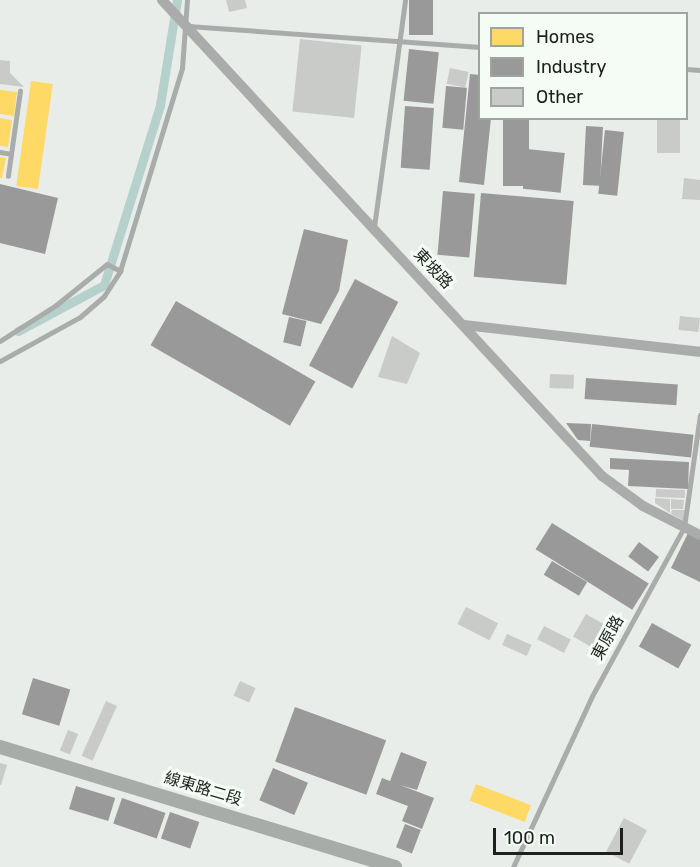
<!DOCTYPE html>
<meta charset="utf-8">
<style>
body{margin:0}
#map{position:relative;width:700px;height:867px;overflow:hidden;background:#e8ede9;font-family:Rubik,"Noto Sans TC",sans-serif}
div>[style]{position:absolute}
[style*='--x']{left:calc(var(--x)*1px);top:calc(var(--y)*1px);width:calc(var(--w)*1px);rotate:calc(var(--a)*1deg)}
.homes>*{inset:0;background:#ffd966;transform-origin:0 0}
.industry>*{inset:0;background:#999;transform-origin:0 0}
.canal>*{height:9px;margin:-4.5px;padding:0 4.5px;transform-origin:4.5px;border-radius:4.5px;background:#b6d1cc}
.building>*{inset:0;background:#c8cbc8;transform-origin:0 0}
.service>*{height:5px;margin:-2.5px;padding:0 2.5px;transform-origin:2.5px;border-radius:2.5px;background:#aaacab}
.minor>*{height:10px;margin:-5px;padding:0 5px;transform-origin:5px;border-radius:5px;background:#aaacab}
.secondary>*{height:14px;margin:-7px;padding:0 7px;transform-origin:7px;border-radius:7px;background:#a8aca9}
span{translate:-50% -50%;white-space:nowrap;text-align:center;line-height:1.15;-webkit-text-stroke:6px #f5fcf5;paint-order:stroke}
.street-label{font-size:16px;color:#1e201e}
.legend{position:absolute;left:478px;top:12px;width:210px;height:108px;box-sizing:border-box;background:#f5fcf5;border:2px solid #9fa49f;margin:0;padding:8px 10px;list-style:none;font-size:18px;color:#1e201e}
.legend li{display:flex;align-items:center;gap:12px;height:30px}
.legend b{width:30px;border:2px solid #9fa49f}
.scale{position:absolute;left:493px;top:828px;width:130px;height:27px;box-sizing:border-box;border:3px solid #1e201e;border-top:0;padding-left:8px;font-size:18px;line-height:21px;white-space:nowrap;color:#1e201e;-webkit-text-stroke:4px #f5fcf5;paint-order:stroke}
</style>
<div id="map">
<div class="homes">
<i style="left:31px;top:81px;width:22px;height:106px;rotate:8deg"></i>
<i style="clip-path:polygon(0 90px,17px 92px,14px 116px,0 114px)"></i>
<i style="clip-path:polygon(0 118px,12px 120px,8px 147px,0 146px)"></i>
<i style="clip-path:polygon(0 157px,6px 158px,2px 178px,0 178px)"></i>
<i style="left:476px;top:784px;width:59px;height:18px;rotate:21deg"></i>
</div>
<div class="industry">
<i style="left:409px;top:0;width:24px;height:35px"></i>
<i style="left:409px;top:49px;width:30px;height:52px;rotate:6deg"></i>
<i style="clip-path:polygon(470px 74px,480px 75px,480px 118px,491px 118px,484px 185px,459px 182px)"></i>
<i style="left:446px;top:86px;width:21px;height:42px;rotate:5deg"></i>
<i style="left:405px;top:106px;width:29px;height:62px;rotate:4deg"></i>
<i style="left:503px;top:118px;width:26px;height:68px"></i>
<i style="left:586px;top:126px;width:17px;height:59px;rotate:3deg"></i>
<i style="left:605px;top:130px;width:19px;height:64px;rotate:6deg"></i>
<i style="left:527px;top:149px;width:38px;height:40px;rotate:6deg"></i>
<i style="clip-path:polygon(0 184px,58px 198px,45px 254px,0 243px)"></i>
<i style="left:443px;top:191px;width:32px;height:64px;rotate:5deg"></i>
<i style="left:481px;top:193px;width:93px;height:84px;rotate:5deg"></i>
<i style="clip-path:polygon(304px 229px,348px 240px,339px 291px,321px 324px,282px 314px)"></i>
<i style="left:355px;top:279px;width:49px;height:98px;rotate:28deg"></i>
<i style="left:176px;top:301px;width:161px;height:51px;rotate:30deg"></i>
<i style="left:289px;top:317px;width:18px;height:26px;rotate:13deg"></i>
<i style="left:586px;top:378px;width:92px;height:21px;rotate:4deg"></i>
<i style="clip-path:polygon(566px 423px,591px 424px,590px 441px,578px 440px)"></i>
<i style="left:592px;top:424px;width:102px;height:23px;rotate:6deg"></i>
<i style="clip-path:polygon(610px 458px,689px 462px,688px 489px,628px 486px,629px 470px,610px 469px)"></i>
<i style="left:552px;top:523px;width:114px;height:31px;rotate:32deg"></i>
<i style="clip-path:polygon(688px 533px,700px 539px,700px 582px,671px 568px)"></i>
<i style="left:639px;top:542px;width:25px;height:18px;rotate:37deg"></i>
<i style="left:552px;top:561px;width:41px;height:16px;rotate:31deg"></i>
<i style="left:652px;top:623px;width:45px;height:27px;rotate:29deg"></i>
<i style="left:33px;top:678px;width:39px;height:38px;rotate:17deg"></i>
<i style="left:295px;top:707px;width:97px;height:58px;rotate:20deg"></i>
<i style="clip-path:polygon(401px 752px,427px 762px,417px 790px,400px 785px,434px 798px,422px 829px,402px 821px,408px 806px,376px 794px,382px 778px,390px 781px)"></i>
<i style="left:273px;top:768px;width:38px;height:35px;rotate:23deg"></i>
<i style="left:76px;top:786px;width:41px;height:24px;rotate:17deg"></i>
<i style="left:122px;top:798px;width:46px;height:27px;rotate:19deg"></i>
<i style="left:170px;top:812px;width:31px;height:28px;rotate:19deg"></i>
<i style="left:405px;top:824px;width:17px;height:25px;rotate:21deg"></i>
</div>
<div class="canal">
<i style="--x:18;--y:331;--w:98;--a:-28.1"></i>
<i style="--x:104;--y:285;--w:189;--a:-72.7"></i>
<i style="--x:160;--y:105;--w:106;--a:-80.8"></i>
</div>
<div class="building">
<i style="clip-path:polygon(226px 0,245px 0,247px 8px,229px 12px)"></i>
<i style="left:300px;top:39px;width:62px;height:73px;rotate:6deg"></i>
<i style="clip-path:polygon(0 60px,10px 61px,10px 73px,24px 87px,0 84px)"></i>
<i style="left:450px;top:68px;width:19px;height:16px;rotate:12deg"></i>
<i style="left:657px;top:118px;width:23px;height:35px"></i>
<i style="clip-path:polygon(684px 178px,700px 180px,700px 200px,682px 199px)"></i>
<i style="left:680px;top:316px;width:20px;height:14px;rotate:6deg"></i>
<i style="clip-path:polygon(392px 336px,420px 353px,407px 384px,378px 377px)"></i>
<i style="left:550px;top:374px;width:24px;height:14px;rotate:2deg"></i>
<i style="left:656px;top:489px;width:29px;height:8px;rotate:2deg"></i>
<i style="clip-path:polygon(655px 498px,670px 499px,670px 513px,655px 503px)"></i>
<i style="clip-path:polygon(671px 499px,684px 500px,683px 509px,671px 509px)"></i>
<i style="clip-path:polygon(672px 510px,684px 510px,684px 521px,671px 514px)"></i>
<i style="left:466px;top:607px;width:36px;height:19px;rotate:27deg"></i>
<i style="left:586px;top:614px;width:32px;height:26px;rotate:30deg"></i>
<i style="left:544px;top:626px;width:30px;height:15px;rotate:27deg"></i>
<i style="left:507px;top:634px;width:27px;height:12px;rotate:24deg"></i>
<i style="left:240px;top:681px;width:17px;height:16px;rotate:24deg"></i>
<i style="left:106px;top:701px;width:12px;height:60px;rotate:24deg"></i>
<i style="left:68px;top:730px;width:11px;height:22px;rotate:22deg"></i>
<i style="clip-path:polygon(0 763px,7px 765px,1px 785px,0 785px)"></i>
<i style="left:624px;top:818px;width:26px;height:38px;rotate:28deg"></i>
</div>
<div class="service">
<i style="--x:188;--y:26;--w:293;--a:4.1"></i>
<i style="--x:686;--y:69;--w:14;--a:4"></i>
<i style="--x:0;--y:152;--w:11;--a:10"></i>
<i style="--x:11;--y:154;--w:22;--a:98"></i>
<i style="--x:11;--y:154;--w:64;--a:-81.9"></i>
<i style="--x:374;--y:227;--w:229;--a:-82.2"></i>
<i style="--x:0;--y:341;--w:67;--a:-32.7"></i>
<i style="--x:56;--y:305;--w:65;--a:-38.8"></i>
<i style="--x:107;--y:264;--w:15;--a:28"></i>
<i style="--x:0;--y:361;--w:91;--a:-28.8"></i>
<i style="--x:80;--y:317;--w:32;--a:-41"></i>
<i style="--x:104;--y:296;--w:30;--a:-57"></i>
<i style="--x:120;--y:271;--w:212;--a:-73"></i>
<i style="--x:182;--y:68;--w:68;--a:-85.8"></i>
<i style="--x:513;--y:867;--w:188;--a:-65.2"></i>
<i style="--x:592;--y:696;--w:192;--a:-61.4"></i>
<i style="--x:684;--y:527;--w:113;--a:-81.9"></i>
</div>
<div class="minor">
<i style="--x:162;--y:0;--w:648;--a:47.25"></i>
<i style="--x:602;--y:476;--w:51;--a:36.2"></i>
<i style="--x:643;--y:506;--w:64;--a:27"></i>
<i style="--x:464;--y:325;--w:238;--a:6.5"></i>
</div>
<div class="secondary">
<i style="--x:0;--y:747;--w:413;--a:16.9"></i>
</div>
<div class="street-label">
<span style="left:433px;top:269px;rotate:47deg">東坡路</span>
<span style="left:608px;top:638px;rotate:-61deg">東原路</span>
<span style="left:203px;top:789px;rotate:17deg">線東路二段</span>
</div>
<ul class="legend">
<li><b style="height:16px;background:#ffd966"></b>Homes</li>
<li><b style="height:16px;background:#999"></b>Industry</li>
<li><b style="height:16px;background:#c8cbc8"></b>Other</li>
</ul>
<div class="scale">100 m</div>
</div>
